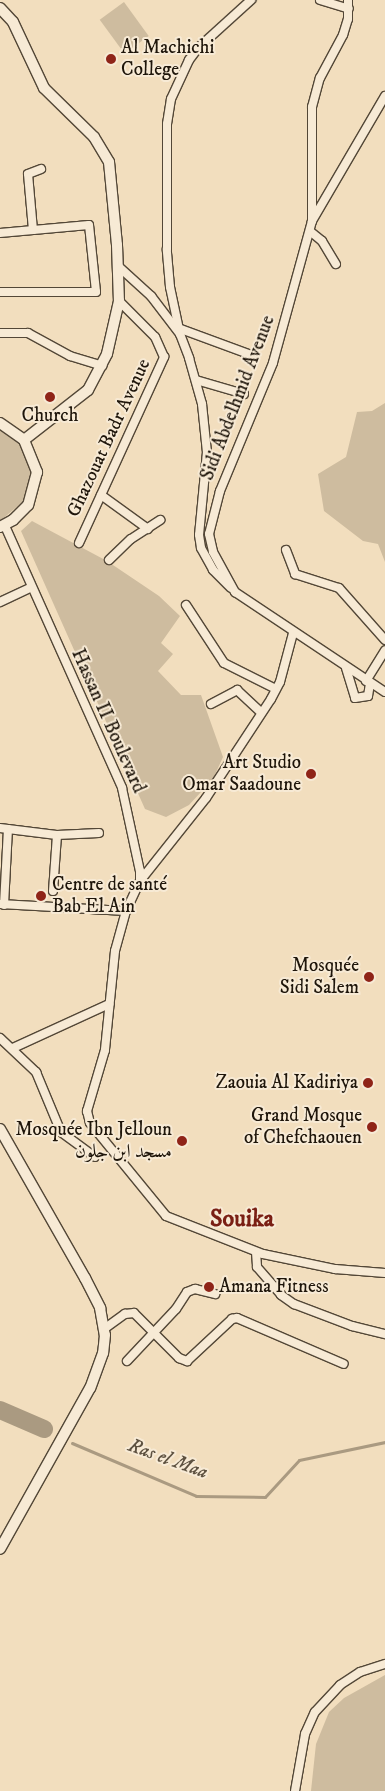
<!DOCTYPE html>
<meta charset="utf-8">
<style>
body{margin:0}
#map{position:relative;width:385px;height:1791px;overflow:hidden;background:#f2debe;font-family:"IM FELL DW Pica",Amiri,serif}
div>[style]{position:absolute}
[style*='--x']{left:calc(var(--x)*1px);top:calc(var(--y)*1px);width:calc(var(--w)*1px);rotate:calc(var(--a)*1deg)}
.green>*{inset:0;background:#cebc9f;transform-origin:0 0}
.stream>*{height:3px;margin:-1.5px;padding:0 1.5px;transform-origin:1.5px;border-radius:1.5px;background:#aa9a81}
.river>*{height:18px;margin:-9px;padding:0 9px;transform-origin:9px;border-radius:9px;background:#aa9a81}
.roads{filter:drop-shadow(1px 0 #534737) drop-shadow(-1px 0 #534737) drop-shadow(0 1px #534737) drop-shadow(0 -1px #534737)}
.street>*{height:8px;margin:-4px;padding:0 4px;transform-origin:4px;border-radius:4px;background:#f7ead5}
.secondary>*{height:10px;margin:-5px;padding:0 5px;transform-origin:5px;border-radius:5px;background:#f7ead5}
.dots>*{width:14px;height:14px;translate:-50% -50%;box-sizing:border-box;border:2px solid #f7ead5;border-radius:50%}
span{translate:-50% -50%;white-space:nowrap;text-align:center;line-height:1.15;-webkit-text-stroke:4px #f7ead5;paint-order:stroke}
.poi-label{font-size:19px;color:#1e150a}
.left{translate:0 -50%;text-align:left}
.right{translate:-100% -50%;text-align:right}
.street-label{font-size:19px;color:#1e150a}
.water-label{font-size:20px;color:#5d5140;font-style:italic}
.district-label{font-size:24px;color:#7a1f14;font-weight:700}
</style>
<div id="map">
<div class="green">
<i style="left:124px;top:2px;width:42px;height:30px;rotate:54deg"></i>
<i style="clip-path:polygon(385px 403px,385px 562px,378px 544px,363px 541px,324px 511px,318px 474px,346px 457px,357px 412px,372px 411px)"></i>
<i style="clip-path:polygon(0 428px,22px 446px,31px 467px,31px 478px,25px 500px,0 521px)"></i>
<i style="clip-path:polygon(32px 521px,107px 561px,159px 596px,180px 616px,161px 643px,173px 654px,158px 671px,181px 695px,201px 695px,223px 757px,213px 779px,189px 805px,166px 817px,145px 809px,21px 531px)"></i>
<i style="clip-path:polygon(385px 1675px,385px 1791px,311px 1791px,316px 1744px,329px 1712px,344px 1698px)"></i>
</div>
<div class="stream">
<i style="--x:72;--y:1443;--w:135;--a:23.1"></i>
<i style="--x:196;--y:1496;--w:69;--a:0.8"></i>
<i style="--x:265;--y:1497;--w:50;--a:-47.4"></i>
<i style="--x:299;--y:1460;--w:88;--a:-11.8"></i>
</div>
<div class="river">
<i style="--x:0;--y:1410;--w:48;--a:23.4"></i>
</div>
<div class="roads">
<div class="street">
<i style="--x:320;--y:0;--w:30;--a:17"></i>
<i style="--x:385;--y:96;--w:145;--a:120.3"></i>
<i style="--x:312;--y:221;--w:147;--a:105.4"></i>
<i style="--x:273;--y:363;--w:139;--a:112.5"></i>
<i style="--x:220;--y:491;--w:44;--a:104.3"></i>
<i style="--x:209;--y:534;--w:18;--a:77"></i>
<i style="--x:213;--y:552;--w:46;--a:61.2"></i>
<i style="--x:235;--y:592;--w:180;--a:33.7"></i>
<i style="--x:312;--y:221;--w:114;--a:-90"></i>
<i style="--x:312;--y:107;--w:30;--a:-75"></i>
<i style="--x:320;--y:78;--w:49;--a:-61.9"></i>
<i style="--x:343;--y:35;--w:17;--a:-73"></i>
<i style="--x:348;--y:19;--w:19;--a:-90"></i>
<i style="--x:33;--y:230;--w:56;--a:-95.1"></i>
<i style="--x:28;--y:174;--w:14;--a:-21"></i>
<i style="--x:311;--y:232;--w:14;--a:39"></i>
<i style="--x:322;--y:241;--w:27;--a:59"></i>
<i style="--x:0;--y:233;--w:89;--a:-5.1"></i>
<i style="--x:89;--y:225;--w:67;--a:84"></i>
<i style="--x:96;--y:292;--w:96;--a:180"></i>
<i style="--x:118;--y:266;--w:45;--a:42.3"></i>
<i style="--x:151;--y:296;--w:48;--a:52.7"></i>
<i style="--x:180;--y:334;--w:26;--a:69"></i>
<i style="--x:189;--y:358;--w:48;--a:74.2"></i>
<i style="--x:202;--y:404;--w:48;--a:84.1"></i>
<i style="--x:207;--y:452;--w:83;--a:95.5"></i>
<i style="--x:199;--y:535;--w:13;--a:81"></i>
<i style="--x:201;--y:548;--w:25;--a:61"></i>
<i style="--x:213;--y:570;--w:25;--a:45"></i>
<i style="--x:178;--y:328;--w:81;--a:20.2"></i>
<i style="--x:0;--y:333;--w:28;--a:0"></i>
<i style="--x:28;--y:333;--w:48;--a:28.7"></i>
<i style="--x:70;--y:356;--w:34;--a:17"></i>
<i style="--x:180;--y:334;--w:48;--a:-102"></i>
<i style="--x:170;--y:287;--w:38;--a:-95"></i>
<i style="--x:167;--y:249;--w:125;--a:-90"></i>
<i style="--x:167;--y:124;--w:25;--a:-81"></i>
<i style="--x:171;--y:99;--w:43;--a:-65.2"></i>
<i style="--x:189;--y:60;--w:15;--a:-53"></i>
<i style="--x:198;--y:48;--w:72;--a:-42.2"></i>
<i style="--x:196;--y:380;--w:50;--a:16.3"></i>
<i style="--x:101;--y:495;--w:58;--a:35.9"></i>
<i style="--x:5;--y:526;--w:287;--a:65.9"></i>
<i style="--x:122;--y:788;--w:85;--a:77.8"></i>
<i style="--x:140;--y:871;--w:10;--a:90"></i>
<i style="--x:140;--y:881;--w:33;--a:115"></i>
<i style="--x:126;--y:911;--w:41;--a:105.4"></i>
<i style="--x:115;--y:951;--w:100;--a:95.8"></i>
<i style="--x:105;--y:1050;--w:64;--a:106.4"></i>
<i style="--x:87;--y:1111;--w:12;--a:76"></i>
<i style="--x:90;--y:1123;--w:120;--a:50.7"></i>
<i style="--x:166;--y:1216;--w:104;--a:21.4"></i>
<i style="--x:263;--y:1254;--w:74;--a:11.8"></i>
<i style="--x:335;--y:1269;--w:50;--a:4.6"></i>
<i style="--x:79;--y:543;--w:205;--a:-65.4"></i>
<i style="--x:164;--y:357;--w:22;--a:-114"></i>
<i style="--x:155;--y:337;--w:51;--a:-135"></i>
<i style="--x:286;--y:550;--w:26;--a:69"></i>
<i style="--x:295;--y:574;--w:46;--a:17.7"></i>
<i style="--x:339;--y:588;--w:69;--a:48.5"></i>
<i style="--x:109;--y:560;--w:30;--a:-44"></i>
<i style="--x:131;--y:539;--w:35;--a:-33"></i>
<i style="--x:0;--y:602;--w:35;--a:-25"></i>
<i style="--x:186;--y:605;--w:69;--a:56.8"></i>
<i style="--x:224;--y:663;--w:58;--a:26.6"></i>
<i style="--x:346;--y:668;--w:31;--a:73"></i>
<i style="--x:355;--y:698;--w:13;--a:-9"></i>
<i style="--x:368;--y:696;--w:12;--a:-81"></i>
<i style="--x:366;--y:681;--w:36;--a:-58"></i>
<i style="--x:211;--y:704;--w:30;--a:-28"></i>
<i style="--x:237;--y:690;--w:33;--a:43"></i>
<i style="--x:0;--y:828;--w:57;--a:7"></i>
<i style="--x:57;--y:835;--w:42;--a:-2.7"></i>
<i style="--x:140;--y:881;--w:106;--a:-51.5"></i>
<i style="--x:206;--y:798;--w:118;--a:-56.7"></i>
<i style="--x:271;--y:699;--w:19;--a:-62"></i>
<i style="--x:280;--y:682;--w:51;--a:-75.1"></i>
<i style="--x:53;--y:891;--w:56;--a:-85.9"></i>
<i style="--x:0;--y:904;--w:126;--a:3.2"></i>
<i style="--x:4;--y:905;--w:76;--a:-87"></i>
<i style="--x:0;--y:1038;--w:50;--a:43.4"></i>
<i style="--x:36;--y:1072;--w:65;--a:67.4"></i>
<i style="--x:61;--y:1132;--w:42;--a:36.3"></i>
<i style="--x:13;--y:1048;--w:106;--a:-24.6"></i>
<i style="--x:256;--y:1252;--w:15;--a:86"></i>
<i style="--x:257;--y:1267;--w:37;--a:49"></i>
<i style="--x:281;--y:1295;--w:16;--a:35"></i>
<i style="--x:294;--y:1304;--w:62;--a:20.8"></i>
<i style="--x:352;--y:1326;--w:34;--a:14"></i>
<i style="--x:104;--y:1329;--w:26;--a:-36"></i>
<i style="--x:125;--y:1314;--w:9;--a:-6"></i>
<i style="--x:134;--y:1313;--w:64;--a:45"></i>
<i style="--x:179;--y:1358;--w:9;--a:21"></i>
<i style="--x:187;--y:1361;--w:62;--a:-43"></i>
<i style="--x:232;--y:1319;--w:5;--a:-11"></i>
<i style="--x:237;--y:1318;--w:116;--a:23.3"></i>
<i style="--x:127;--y:1361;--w:71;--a:-46.7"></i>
<i style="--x:176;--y:1309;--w:20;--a:-57"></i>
<i style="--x:187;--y:1292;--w:9;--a:-21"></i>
<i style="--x:195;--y:1289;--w:21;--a:14"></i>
<i style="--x:295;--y:1791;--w:58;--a:-80"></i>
<i style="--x:305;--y:1734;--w:24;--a:-66"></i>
<i style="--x:315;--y:1712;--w:37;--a:-47"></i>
<i style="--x:340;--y:1685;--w:24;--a:-33"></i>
<i style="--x:360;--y:1672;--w:26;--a:-18"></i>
</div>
<div class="secondary">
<i style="--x:0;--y:8;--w:19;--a:47"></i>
<i style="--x:13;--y:22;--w:73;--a:64.8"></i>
<i style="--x:44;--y:88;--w:70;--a:44.4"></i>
<i style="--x:94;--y:137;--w:29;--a:59"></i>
<i style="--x:109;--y:162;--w:83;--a:84.5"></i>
<i style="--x:117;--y:245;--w:56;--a:88"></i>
<i style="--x:119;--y:301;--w:54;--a:102.8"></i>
<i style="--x:107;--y:354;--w:41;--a:117.8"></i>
<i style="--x:88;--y:390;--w:81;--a:142"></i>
<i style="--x:0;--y:423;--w:29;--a:35"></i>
<i style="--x:24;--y:440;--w:35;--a:68"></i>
<i style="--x:37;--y:472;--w:34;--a:105"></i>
<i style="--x:28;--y:505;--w:21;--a:135"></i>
<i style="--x:13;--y:520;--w:15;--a:152"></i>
<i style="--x:0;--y:1129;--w:172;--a:60.3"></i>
<i style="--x:85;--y:1278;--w:34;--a:63"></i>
<i style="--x:100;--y:1308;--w:27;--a:80"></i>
<i style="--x:105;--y:1335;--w:18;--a:96"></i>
<i style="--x:103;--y:1353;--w:37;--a:110"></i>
<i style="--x:90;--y:1388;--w:184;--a:119.2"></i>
</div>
</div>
<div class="dots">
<i style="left:111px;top:59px;background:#8f2418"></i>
<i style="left:50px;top:397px;background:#8f2418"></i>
<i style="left:311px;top:774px;background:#8f2418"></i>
<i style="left:41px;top:896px;background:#8f2418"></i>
<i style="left:369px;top:977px;background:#8f2418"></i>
<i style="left:368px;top:1083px;background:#8f2418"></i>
<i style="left:372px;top:1127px;background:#8f2418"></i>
<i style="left:182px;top:1141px;background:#8f2418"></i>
<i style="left:209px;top:1287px;background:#8f2418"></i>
</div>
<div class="poi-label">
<span class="left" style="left:121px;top:59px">Al Machichi<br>College</span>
<span style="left:50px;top:416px">Church</span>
<span class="right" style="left:301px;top:774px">Art Studio<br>Omar Saadoune</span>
<span class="left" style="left:52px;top:896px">Centre de santé<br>Bab El Ain</span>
<span class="right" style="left:359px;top:977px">Mosquée<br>Sidi Salem</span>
<span class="right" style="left:358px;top:1083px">Zaouia Al Kadiriya</span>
<span class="right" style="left:362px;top:1127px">Grand Mosque<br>of Chefchaouen</span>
<span class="right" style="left:172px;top:1141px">Mosquée Ibn Jelloun<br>مسجد ابن جلون</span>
<span class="left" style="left:219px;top:1287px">Amana Fitness</span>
</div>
<div class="street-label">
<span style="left:238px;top:398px;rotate:-69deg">Sidi Abdelhmid Avenue</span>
<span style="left:109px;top:438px;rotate:-65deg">Ghazouat Badr Avenue</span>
<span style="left:108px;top:721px;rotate:66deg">Hassan II Boulevard</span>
</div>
<div class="water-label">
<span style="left:168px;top:1459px;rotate:20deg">Ras el Maa</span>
</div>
<div class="district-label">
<span style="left:242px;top:1220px">Souika</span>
</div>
</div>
